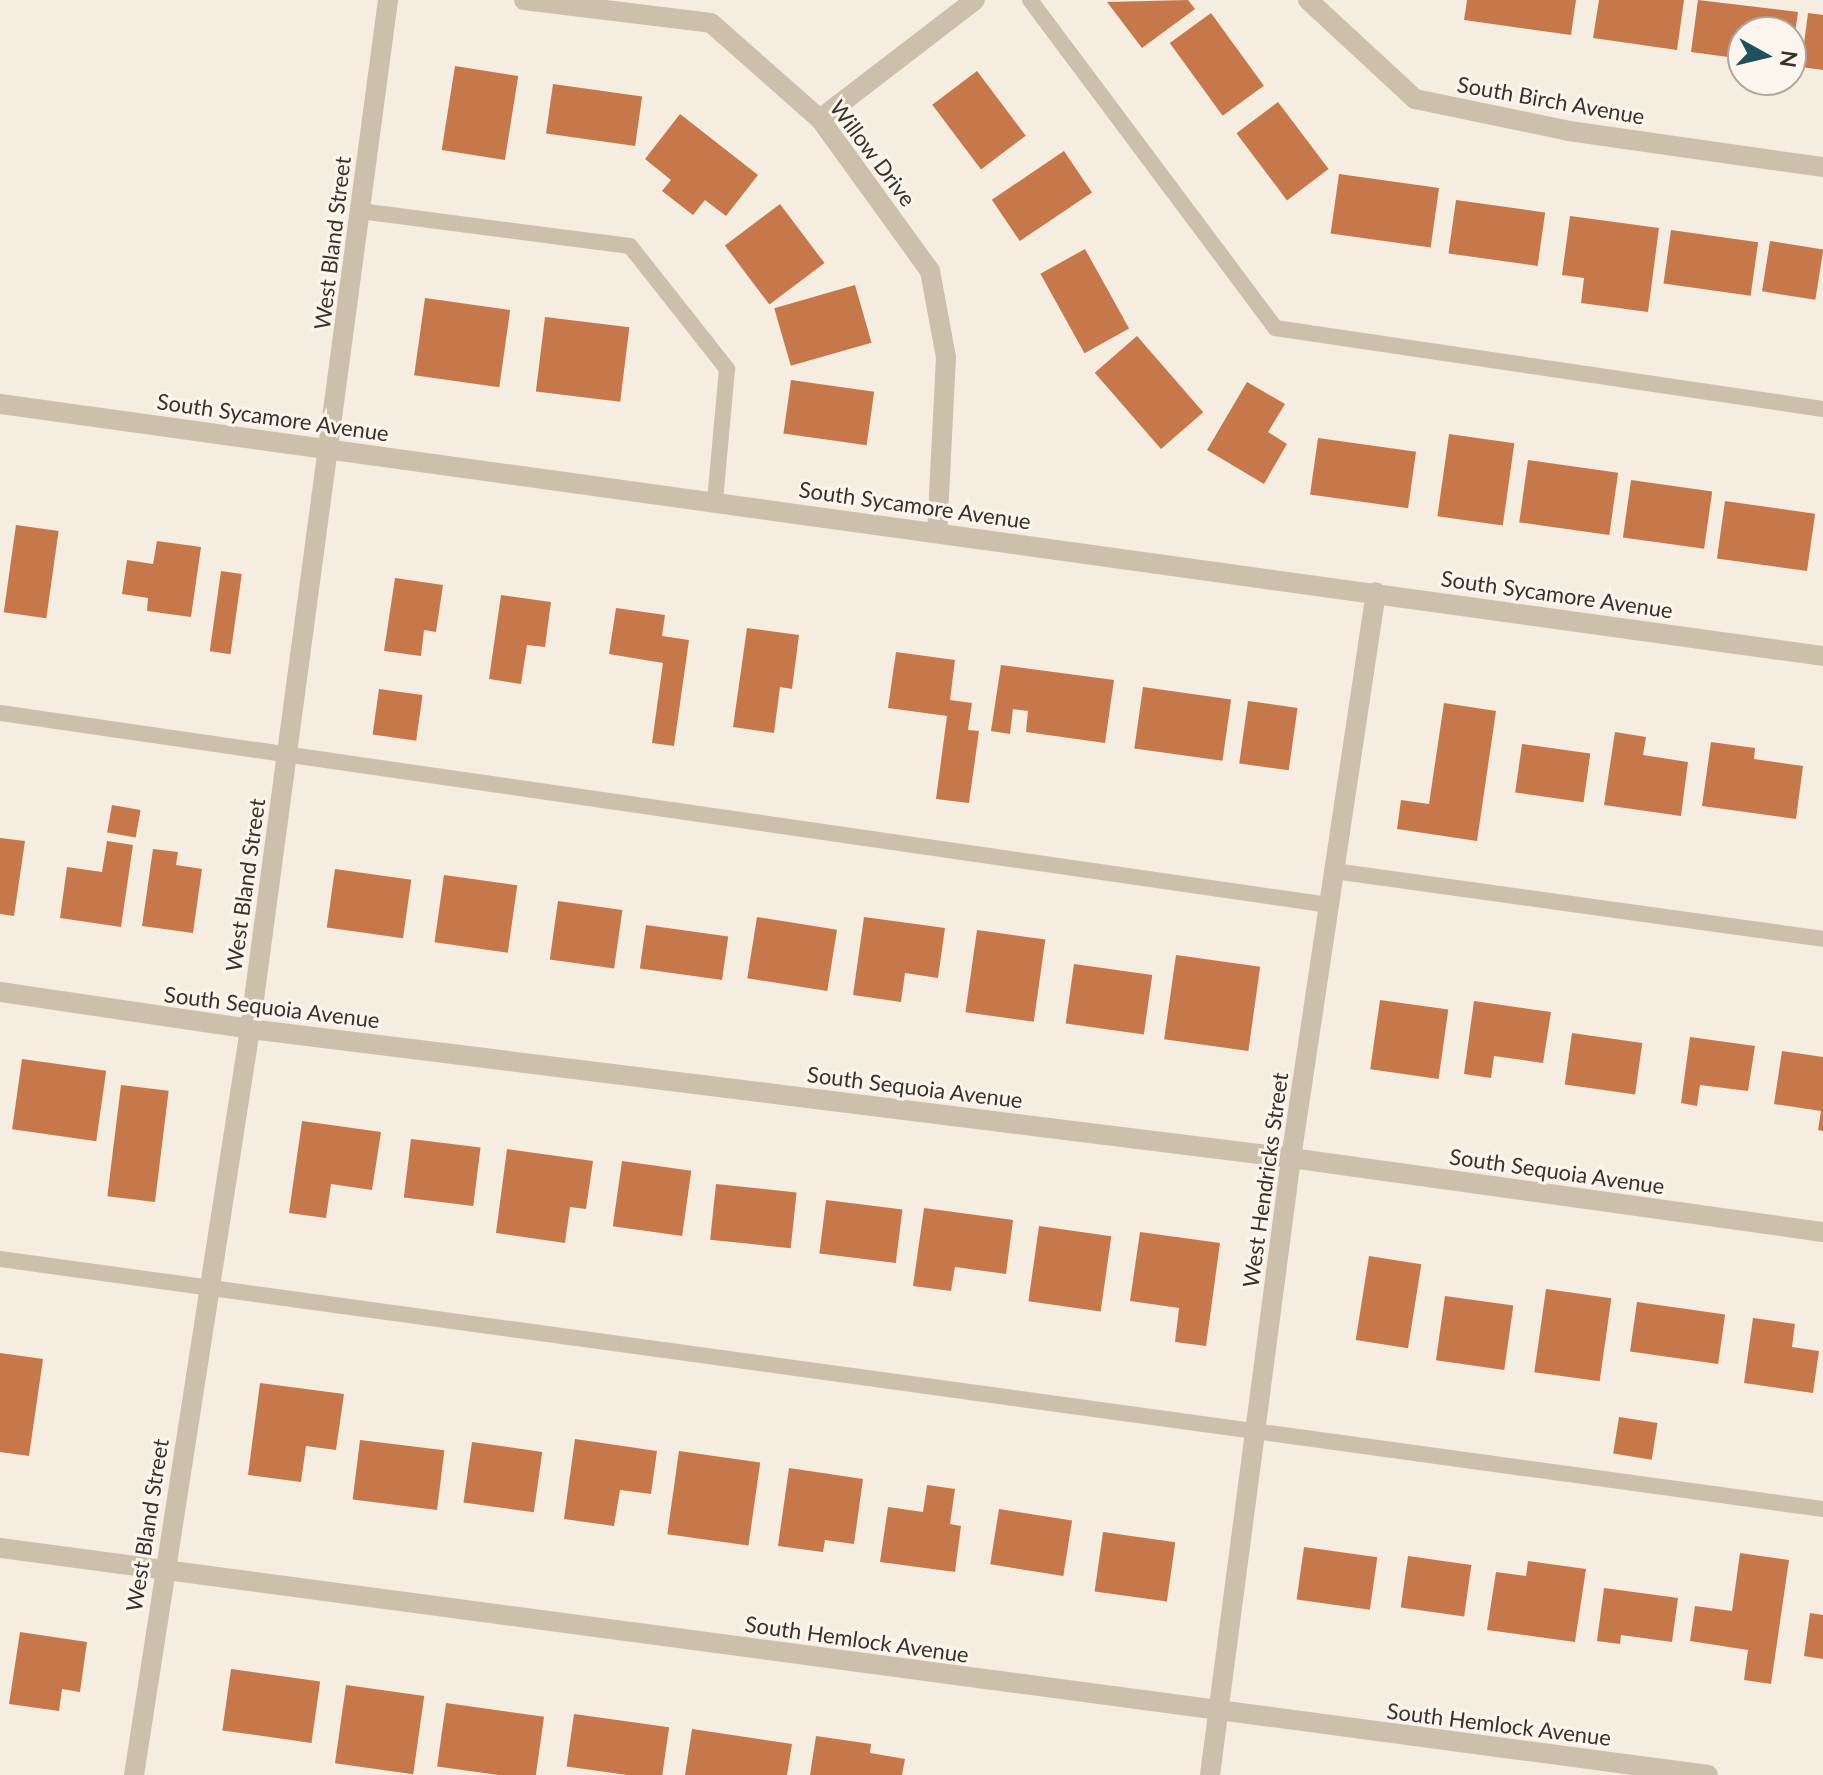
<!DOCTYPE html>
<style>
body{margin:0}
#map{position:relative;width:1823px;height:1775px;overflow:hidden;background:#f4ede0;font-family:Lato,sans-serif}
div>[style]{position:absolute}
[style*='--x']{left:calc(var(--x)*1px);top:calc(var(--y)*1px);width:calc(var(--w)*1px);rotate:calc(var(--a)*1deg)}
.building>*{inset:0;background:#c7784b;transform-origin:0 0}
.service>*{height:16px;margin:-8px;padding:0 8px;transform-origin:8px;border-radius:8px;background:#ccbfab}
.minor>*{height:20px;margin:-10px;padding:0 10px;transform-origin:10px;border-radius:10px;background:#ccbfab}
.tertiary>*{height:20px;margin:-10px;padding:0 10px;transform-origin:10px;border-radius:10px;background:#ccbfab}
span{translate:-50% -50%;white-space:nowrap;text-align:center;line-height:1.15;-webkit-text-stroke:6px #fbf6ed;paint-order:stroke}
.street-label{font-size:22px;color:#3a312b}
.north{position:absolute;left:1727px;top:16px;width:80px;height:80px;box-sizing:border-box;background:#fbf6ed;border:2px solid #aea79f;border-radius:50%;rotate:98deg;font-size:22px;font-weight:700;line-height:32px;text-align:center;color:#3a312b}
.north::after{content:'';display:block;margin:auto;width:28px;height:36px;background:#1f515d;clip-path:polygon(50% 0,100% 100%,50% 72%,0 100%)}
</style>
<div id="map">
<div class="building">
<i style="clip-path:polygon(1188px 0,1195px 9px,1142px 48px,1107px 2px)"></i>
<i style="clip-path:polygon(1467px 0,1576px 0,1571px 35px,1464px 20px)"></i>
<i style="clip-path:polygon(1599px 0,1684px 0,1677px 50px,1593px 38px)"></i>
<i style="clip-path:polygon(1698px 0,1798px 12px,1793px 48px,1791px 32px,1743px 32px,1743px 59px,1691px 52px)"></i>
<i style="left:1211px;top:13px;width:90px;height:51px;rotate:54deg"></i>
<i style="clip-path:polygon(1808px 13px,1823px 15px,1823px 70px,1801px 67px)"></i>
<i style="left:455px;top:66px;width:64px;height:85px;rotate:9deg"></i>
<i style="left:977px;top:71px;width:81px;height:56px;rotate:53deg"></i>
<i style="left:553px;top:84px;width:90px;height:50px;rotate:8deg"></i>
<i style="left:1278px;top:102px;width:84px;height:52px;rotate:53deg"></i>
<i style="clip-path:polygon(680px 114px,758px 175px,726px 216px,705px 200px,693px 215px,662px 191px,671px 180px,645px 159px)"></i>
<i style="left:1064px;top:151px;width:50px;height:87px;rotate:56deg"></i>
<i style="left:1339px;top:174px;width:101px;height:60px;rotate:8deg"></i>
<i style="left:1456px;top:200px;width:90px;height:54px;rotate:8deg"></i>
<i style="left:780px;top:204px;width:74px;height:69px;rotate:53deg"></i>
<i style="clip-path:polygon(1570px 216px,1659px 228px,1648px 312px,1581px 303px,1584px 278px,1562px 275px)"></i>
<i style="left:1671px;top:230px;width:88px;height:54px;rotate:8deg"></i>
<i style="left:1770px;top:241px;width:54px;height:51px;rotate:9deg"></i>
<i style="left:1085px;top:249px;width:91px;height:51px;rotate:61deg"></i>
<i style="left:855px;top:285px;width:60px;height:84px;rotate:74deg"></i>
<i style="left:425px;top:298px;width:86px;height:78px;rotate:8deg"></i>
<i style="left:545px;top:317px;width:85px;height:75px;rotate:7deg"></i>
<i style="left:1137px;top:336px;width:101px;height:56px;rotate:49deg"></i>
<i style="left:791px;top:380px;width:84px;height:54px;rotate:8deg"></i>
<i style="clip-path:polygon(1247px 382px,1285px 404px,1268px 432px,1287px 444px,1264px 484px,1207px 450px)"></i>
<i style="left:1449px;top:434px;width:66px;height:83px;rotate:8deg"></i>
<i style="left:1318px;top:438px;width:99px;height:57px;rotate:8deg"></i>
<i style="left:1528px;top:460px;width:91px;height:63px;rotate:8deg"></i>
<i style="left:1631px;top:480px;width:82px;height:58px;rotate:8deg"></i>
<i style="left:1725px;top:501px;width:91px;height:58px;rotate:8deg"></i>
<i style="left:16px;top:525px;width:43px;height:88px;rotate:8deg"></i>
<i style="clip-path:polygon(157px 541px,201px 547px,191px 617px,147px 611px,148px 598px,122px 594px,127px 560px,153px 564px)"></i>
<i style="left:221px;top:571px;width:21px;height:81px;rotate:8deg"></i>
<i style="clip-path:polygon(395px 578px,443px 585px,436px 632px,424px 630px,421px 656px,384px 651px)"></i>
<i style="clip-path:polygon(501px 595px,551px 602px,545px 647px,527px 645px,521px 684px,489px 679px)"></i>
<i style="clip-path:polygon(616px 608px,665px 615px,662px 636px,689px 640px,674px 746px,652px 743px,663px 663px,609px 654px)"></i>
<i style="clip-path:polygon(747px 628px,799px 635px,792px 689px,780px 687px,774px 733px,733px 727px)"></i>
<i style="clip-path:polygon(896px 652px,955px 660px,950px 700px,972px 703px,968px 730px,979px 731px,969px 803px,936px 799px,947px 716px,888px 708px)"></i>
<i style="clip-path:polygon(1001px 665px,1114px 680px,1105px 743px,1026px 732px,1028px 711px,1013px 709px,1010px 734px,991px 731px)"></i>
<i style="left:1143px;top:687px;width:89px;height:62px;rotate:8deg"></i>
<i style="left:379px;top:689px;width:44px;height:46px;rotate:8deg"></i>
<i style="left:1248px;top:701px;width:50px;height:63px;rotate:8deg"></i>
<i style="clip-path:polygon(1444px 703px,1496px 711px,1477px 841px,1397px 829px,1401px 800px,1429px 804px)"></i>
<i style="clip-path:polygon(1615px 732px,1646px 737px,1643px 755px,1688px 762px,1681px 816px,1604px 805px)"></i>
<i style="clip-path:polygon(1711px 742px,1755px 748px,1754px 759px,1803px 766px,1796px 819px,1702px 806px)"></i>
<i style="left:1522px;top:744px;width:69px;height:49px;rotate:8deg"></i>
<i style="left:112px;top:805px;width:29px;height:28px;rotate:10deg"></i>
<i style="clip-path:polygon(0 838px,25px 841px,14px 916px,0 914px)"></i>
<i style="clip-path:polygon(107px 841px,133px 845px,121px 927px,60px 918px,67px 867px,102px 872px)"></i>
<i style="clip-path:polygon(153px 849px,178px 852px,176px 865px,202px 869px,193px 933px,142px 926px)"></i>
<i style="left:335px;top:869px;width:77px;height:59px;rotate:8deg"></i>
<i style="left:444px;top:875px;width:74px;height:68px;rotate:8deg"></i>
<i style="left:558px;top:901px;width:65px;height:59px;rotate:8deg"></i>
<i style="left:757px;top:917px;width:81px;height:62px;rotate:9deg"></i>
<i style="clip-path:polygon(864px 917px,945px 928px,938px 978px,905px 973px,901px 1002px,853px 995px)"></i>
<i style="left:646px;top:925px;width:83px;height:44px;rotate:8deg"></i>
<i style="left:977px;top:930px;width:69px;height:83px;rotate:8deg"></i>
<i style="left:1176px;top:955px;width:85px;height:85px;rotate:8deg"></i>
<i style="left:1074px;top:964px;width:79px;height:60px;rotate:8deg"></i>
<i style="left:1380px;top:1000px;width:69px;height:70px;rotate:8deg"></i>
<i style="clip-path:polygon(1474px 1001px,1551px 1012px,1543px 1063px,1494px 1056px,1491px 1078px,1464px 1074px)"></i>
<i style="left:1572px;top:1033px;width:71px;height:52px;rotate:8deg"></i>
<i style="clip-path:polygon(1690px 1037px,1755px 1046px,1748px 1091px,1700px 1085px,1697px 1106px,1681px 1103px)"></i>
<i style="clip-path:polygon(1782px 1051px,1823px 1057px,1823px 1131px,1818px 1130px,1821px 1111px,1774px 1104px)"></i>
<i style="left:22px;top:1059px;width:85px;height:71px;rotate:8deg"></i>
<i style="left:121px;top:1085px;width:48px;height:112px;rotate:7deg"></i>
<i style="clip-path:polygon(302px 1121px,381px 1132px,372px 1190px,331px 1184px,326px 1218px,289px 1213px)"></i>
<i style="left:411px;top:1139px;width:70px;height:59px;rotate:7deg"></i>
<i style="clip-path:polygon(507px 1149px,593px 1161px,586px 1209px,570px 1207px,565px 1243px,496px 1233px)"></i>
<i style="left:622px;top:1161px;width:70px;height:66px;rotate:8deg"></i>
<i style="left:716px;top:1184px;width:81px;height:56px;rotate:6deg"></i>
<i style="left:826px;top:1200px;width:77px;height:54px;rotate:7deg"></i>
<i style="clip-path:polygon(924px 1208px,1013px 1220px,1006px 1274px,955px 1267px,951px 1291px,913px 1286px)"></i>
<i style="left:1039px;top:1226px;width:73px;height:76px;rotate:8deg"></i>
<i style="clip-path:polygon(1140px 1232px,1220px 1243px,1206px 1346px,1175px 1342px,1179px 1308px,1130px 1301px)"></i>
<i style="left:1369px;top:1256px;width:53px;height:85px;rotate:9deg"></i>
<i style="left:1546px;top:1289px;width:66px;height:84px;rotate:8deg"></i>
<i style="left:1445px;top:1296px;width:69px;height:65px;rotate:8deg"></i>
<i style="left:1637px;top:1302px;width:89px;height:50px;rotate:8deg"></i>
<i style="clip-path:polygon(1753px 1318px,1795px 1324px,1792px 1347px,1819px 1351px,1813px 1393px,1744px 1383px)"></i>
<i style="clip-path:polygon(0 1353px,43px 1359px,29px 1456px,0 1452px)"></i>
<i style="clip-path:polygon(260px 1383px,344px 1394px,336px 1450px,306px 1446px,301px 1482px,248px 1475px)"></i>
<i style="left:1619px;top:1417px;width:39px;height:37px;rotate:9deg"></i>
<i style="clip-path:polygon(575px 1439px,657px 1451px,651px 1494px,620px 1490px,614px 1526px,564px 1519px)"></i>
<i style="left:360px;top:1440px;width:85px;height:60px;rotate:7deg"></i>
<i style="left:472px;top:1442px;width:71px;height:61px;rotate:8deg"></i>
<i style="left:679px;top:1451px;width:82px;height:84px;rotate:8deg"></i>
<i style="clip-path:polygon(789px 1468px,863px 1479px,854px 1544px,825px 1540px,823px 1552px,778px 1546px)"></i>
<i style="clip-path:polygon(927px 1485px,955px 1489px,950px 1524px,961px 1526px,955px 1572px,880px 1562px,888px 1507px,923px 1512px)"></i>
<i style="left:999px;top:1509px;width:74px;height:56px;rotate:9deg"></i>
<i style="left:1103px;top:1532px;width:73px;height:60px;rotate:8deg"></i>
<i style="left:1304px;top:1547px;width:74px;height:53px;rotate:8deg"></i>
<i style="clip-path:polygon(1740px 1553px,1789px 1560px,1771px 1684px,1744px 1680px,1748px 1650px,1690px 1641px,1695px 1606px,1732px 1611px)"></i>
<i style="left:1408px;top:1556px;width:64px;height:52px;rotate:8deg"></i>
<i style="clip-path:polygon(1528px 1561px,1586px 1569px,1575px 1642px,1487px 1630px,1496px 1572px,1526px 1576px)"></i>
<i style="clip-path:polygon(1604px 1588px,1678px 1598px,1672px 1642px,1621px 1635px,1620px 1644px,1597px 1641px)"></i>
<i style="clip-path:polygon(1810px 1613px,1823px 1615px,1823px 1659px,1804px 1656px)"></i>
<i style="clip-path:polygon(20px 1632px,87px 1642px,80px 1692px,62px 1689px,59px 1711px,9px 1704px)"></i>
<i style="left:231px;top:1669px;width:90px;height:62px;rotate:8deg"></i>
<i style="left:346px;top:1685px;width:79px;height:79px;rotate:8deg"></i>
<i style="left:446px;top:1703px;width:99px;height:64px;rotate:8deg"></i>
<i style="left:574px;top:1714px;width:96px;height:53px;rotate:8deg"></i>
<i style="clip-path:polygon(692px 1729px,792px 1744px,787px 1775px,685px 1775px)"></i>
<i style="clip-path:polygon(816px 1736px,871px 1744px,870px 1753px,905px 1759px,902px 1775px,810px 1775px)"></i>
</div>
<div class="service">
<i style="--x:1030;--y:0;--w:409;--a:53.2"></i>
<i style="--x:1275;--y:328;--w:554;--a:8.41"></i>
<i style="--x:360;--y:211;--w:272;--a:7.4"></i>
<i style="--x:630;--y:246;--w:157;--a:51.7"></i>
<i style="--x:727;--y:369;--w:133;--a:95.2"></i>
<i style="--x:0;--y:713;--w:1343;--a:8.22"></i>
<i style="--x:1334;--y:871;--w:494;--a:7.9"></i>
<i style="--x:0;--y:1259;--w:1840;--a:7.81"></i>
</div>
<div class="minor">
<i style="--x:524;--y:0;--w:188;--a:7"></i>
<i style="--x:711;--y:23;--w:145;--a:41.4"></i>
<i style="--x:820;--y:119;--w:188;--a:54.1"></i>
<i style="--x:930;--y:271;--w:87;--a:79.5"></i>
<i style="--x:946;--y:357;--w:175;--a:92.9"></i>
<i style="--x:1308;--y:0;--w:146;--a:42.8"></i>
<i style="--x:1415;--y:99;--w:157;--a:11.7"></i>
<i style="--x:1569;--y:131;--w:257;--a:8.1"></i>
<i style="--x:820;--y:119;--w:195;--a:-37.5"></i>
<i style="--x:0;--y:992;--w:253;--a:8.4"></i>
<i style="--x:250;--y:1029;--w:1049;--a:7.06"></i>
<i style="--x:1291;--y:1158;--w:537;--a:7.92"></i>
<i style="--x:0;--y:1548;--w:1723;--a:7.57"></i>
<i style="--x:1210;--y:1775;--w:622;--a:-82.52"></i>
<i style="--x:1291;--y:1158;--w:572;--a:-81.46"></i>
</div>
<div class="tertiary">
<i style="--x:0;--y:404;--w:1840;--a:7.87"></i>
<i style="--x:134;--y:1775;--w:755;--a:-81.16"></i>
<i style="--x:250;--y:1029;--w:1038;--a:-82.36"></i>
</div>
<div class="street-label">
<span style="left:1551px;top:100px;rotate:10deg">South Birch Avenue</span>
<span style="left:873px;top:153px;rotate:53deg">Willow Drive</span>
<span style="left:332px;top:243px;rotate:-83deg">West Bland Street</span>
<span style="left:273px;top:417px;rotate:8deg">South Sycamore Avenue</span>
<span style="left:915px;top:505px;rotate:8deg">South Sycamore Avenue</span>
<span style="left:1557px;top:594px;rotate:8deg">South Sycamore Avenue</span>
<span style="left:245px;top:885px;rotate:-82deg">West Bland Street</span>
<span style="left:272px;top:1007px;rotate:7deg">South Sequoia Avenue</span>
<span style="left:915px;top:1087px;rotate:7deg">South Sequoia Avenue</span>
<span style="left:1557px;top:1171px;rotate:8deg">South Sequoia Avenue</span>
<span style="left:1265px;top:1180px;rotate:-82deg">West Hendricks Street</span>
<span style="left:147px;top:1525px;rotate:-81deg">West Bland Street</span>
<span style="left:857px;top:1639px;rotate:8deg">South Hemlock Avenue</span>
<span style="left:1499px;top:1724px;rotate:7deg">South Hemlock Avenue</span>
</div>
<div class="north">N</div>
</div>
